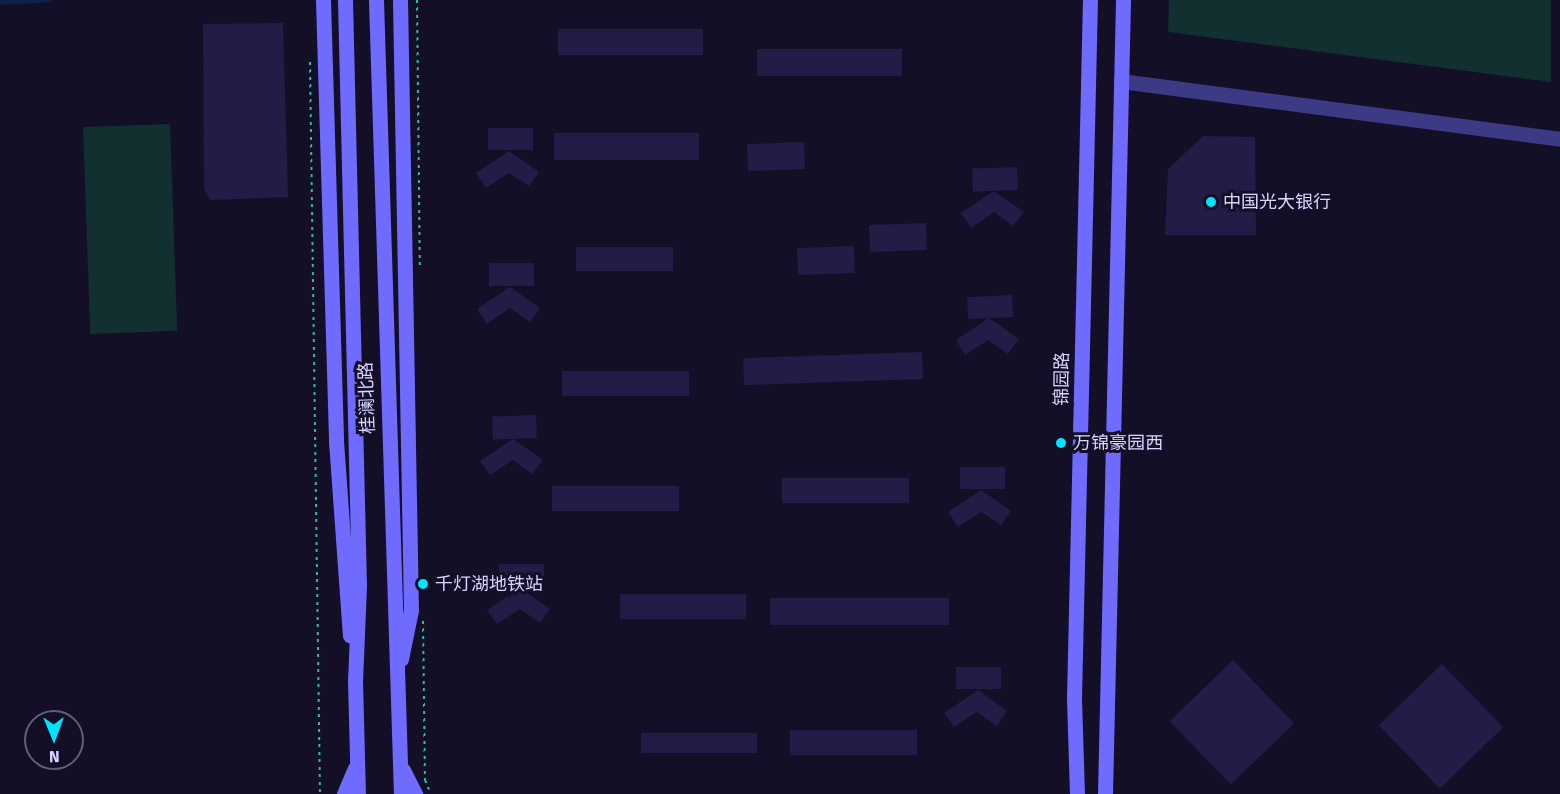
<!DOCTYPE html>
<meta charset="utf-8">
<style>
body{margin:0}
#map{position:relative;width:1560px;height:794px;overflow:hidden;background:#130f26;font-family:"Fira Sans","Noto Sans SC",sans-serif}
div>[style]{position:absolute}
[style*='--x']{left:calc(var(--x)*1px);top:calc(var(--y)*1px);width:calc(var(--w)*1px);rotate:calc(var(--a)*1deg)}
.green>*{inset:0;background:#12302f;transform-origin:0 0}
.water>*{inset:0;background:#0c2248}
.building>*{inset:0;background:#241b47;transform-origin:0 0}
.path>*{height:2px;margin-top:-1px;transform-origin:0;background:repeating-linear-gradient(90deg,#2fb8b0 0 3px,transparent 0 7.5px)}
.tertiary>*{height:15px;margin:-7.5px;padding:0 7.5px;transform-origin:7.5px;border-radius:7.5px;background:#3d3a85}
.secondary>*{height:15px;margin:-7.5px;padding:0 7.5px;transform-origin:7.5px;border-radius:7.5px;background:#6f6bff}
.dots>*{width:16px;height:16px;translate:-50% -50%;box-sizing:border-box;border:3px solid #130f26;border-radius:50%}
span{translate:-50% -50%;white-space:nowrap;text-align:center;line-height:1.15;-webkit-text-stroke:6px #130f26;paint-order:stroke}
.poi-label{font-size:18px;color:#d9d4ff}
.left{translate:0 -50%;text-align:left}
.street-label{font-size:18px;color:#d9d4ff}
.north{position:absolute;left:24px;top:710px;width:60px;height:60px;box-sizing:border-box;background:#130f26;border:2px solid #625e7d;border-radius:50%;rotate:179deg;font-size:16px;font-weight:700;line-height:24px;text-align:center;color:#d9d4ff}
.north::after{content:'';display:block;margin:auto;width:21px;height:27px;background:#00e5ff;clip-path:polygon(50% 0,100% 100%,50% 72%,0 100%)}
</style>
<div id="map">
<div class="green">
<i style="clip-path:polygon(1169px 0,1551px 0,1551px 82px,1168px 32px)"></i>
<i style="left:170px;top:124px;width:207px;height:87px;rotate:88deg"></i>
</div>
<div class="water">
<i style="clip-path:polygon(0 0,51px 0,51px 2px,0 5px)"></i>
</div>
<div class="building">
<i style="clip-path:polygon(283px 23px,288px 197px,210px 200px,204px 189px,203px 24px)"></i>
<i style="left:558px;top:29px;width:145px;height:26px"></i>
<i style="left:757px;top:49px;width:145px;height:27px"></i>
<i style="left:488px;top:128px;width:45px;height:22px"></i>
<i style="left:554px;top:133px;width:145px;height:27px"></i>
<i style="clip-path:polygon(1203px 136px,1255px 137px,1256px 235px,1165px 235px,1168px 169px)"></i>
<i style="left:804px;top:142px;width:27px;height:57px;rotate:88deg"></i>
<i style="clip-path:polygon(509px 151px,539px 172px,529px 186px,509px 173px,486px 188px,476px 173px)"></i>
<i style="left:1017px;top:167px;width:23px;height:45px;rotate:88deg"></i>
<i style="clip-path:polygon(994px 191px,1024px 212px,1013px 226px,994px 212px,971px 228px,961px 213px)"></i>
<i style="left:926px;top:223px;width:27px;height:57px;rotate:88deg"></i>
<i style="left:854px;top:246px;width:27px;height:57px;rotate:88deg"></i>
<i style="left:673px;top:247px;width:24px;height:97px;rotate:90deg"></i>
<i style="left:534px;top:263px;width:23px;height:45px;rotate:90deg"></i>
<i style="clip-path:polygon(510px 287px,540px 308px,530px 322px,510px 308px,487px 324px,477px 309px)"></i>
<i style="left:1012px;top:295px;width:22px;height:45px;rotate:87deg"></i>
<i style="clip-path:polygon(989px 318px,1019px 339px,1008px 354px,988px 340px,965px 355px,956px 340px)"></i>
<i style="left:922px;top:352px;width:27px;height:179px;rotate:88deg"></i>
<i style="left:562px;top:371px;width:127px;height:25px"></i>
<i style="left:536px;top:415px;width:23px;height:44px;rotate:88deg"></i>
<i style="clip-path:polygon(513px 439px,543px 460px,532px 474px,513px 460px,490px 475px,480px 461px)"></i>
<i style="left:960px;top:467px;width:45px;height:22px"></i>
<i style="left:782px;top:478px;width:127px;height:25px"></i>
<i style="left:552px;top:486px;width:127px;height:25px"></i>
<i style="clip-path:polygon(981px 490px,1011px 511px,1001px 525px,981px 512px,958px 527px,948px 512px)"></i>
<i style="left:544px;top:564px;width:23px;height:45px;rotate:90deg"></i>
<i style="clip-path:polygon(520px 588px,550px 609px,540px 623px,520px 609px,497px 624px,487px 610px)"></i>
<i style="left:620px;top:594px;width:126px;height:25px"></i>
<i style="left:949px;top:598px;width:27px;height:179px;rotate:90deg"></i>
<i style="left:1233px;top:660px;width:88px;height:88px;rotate:46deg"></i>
<i style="left:1442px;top:664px;width:88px;height:88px;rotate:46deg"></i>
<i style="left:1001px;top:667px;width:22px;height:45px;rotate:90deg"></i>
<i style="clip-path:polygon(978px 690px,1007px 711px,997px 726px,977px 712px,954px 727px,944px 713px)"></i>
<i style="left:790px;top:730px;width:127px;height:25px"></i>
<i style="left:641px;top:733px;width:116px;height:20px"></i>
</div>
<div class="path">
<i style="--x:417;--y:0;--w:270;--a:89.4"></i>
<i style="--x:310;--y:62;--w:732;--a:89.22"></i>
<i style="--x:423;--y:621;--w:159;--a:89.3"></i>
<i style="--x:425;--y:780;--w:15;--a:67"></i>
</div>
<div class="tertiary">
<i style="--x:1121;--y:81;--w:443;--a:7.5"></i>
</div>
<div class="secondary">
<i style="--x:323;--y:0;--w:441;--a:88.3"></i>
<i style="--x:336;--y:441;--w:195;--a:85.9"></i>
<i style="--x:345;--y:0;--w:586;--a:88.63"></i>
<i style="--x:359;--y:586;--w:94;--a:92.4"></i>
<i style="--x:355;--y:680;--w:114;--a:88.5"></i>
<i style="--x:376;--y:0;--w:794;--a:88.2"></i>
<i style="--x:400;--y:0;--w:610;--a:88.97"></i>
<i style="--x:411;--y:610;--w:50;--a:101.5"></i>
<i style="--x:403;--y:770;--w:27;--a:63"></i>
<i style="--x:344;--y:794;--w:28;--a:-67"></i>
<i style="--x:1077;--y:794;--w:96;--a:-91.8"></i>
<i style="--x:1074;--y:698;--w:698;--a:-88.69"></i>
<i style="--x:1105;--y:794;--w:794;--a:-88.7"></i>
</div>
<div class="dots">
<i style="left:1211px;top:202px;background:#00e5ff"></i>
<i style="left:1061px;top:443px;background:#00e5ff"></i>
<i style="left:423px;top:584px;background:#00e5ff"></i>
</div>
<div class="poi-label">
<span class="left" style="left:1223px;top:202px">中国光大银行</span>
<span class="left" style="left:1073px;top:443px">万锦豪园西</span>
<span class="left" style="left:435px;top:584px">千灯湖地铁站</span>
</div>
<div class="street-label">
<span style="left:1062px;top:379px;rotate:-89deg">锦园路</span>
<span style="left:367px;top:398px;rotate:-92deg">桂澜北路</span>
</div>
<div class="north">N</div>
</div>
